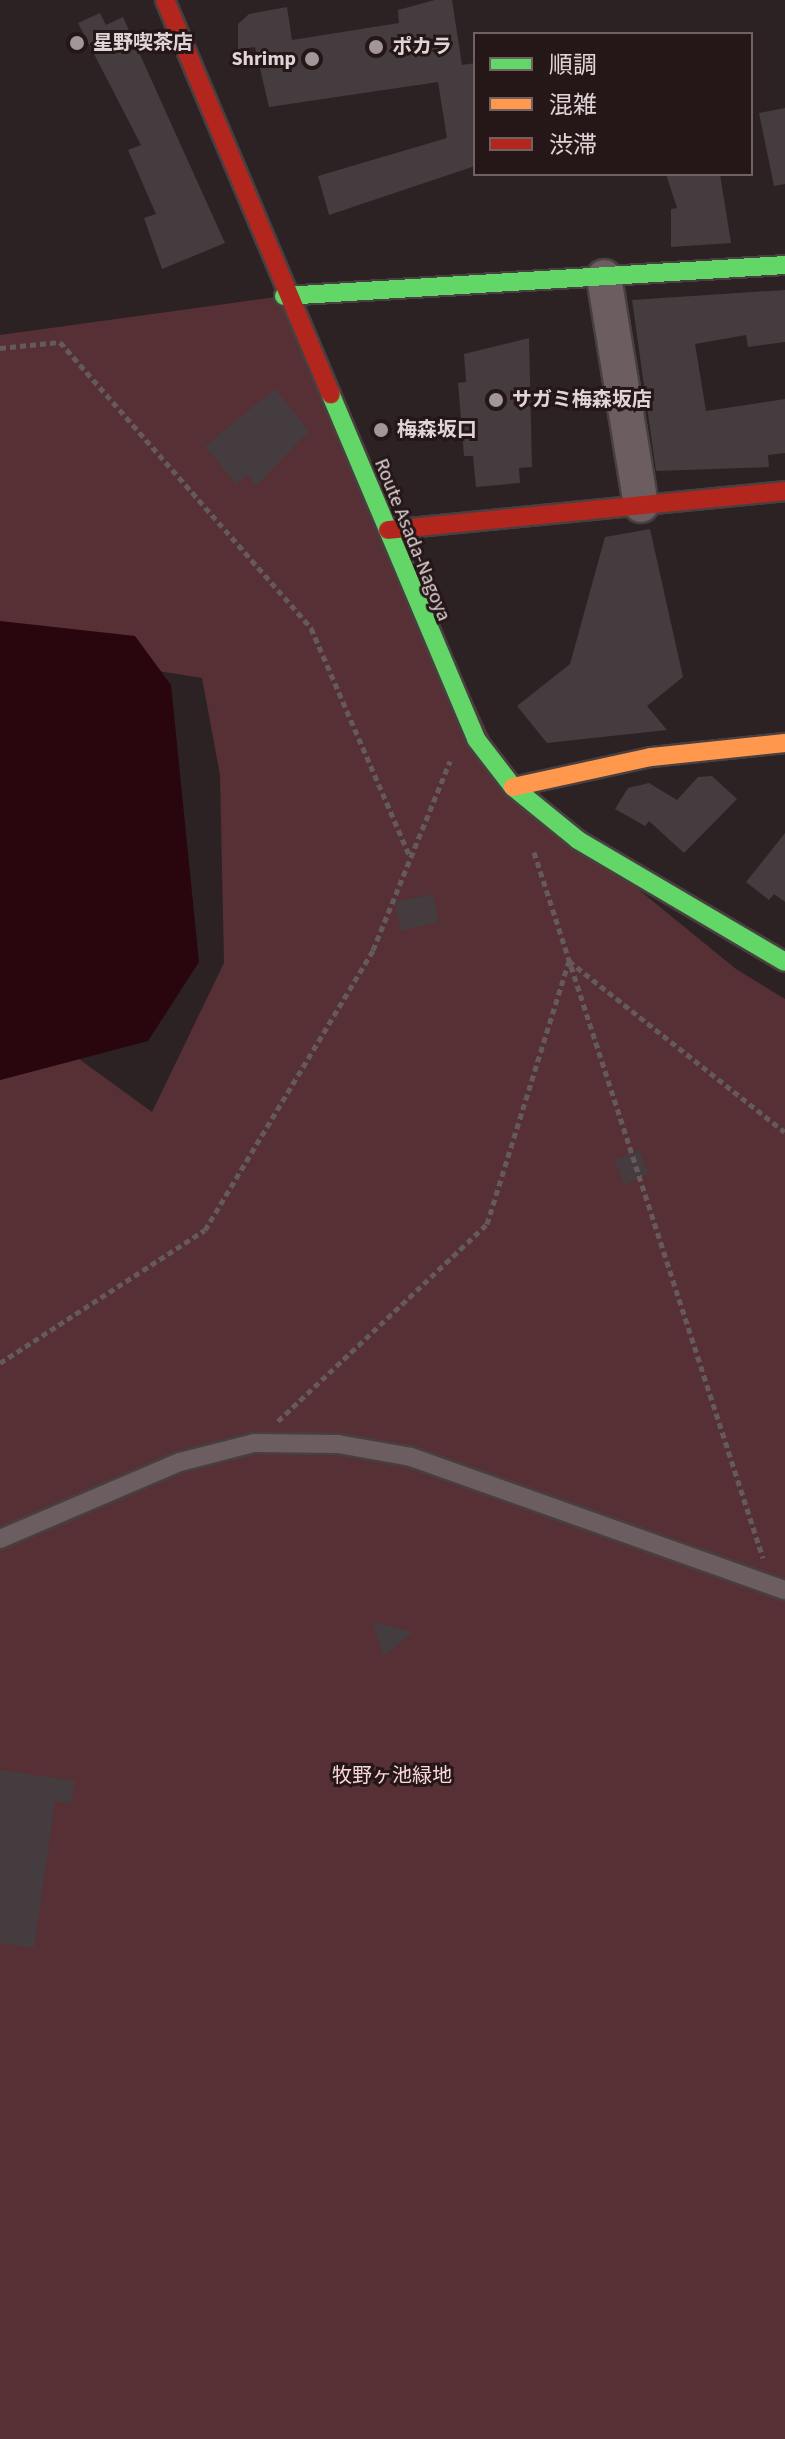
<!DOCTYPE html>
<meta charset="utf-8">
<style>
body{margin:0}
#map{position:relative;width:785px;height:2439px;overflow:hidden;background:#2c2224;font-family:"Source Sans 3","Noto Sans JP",sans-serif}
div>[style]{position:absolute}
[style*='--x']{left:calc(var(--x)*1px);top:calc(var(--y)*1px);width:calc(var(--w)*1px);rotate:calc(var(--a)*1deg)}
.green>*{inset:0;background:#563035}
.water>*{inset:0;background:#29060d}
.building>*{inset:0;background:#443c3e;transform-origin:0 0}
.path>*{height:5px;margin-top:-2.5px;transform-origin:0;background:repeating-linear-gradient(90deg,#655a5b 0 6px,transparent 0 10px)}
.roads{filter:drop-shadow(2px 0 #483f41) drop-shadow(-2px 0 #483f41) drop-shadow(0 2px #483f41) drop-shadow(0 -2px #483f41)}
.lane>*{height:18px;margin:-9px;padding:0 9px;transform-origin:9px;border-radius:9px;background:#6c5e60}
.street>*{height:34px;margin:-17px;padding:0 17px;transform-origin:17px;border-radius:17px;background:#6c5e60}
.fast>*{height:18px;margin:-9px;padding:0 9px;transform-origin:9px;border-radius:9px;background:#63d668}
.slow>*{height:18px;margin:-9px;padding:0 9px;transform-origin:9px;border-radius:9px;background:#ff974d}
.jam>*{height:18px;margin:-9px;padding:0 9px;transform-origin:9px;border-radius:9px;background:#b3261e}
.dots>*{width:22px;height:22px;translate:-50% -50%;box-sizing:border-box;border:4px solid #251618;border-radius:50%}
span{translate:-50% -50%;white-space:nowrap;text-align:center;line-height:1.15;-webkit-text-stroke:6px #251618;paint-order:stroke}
.poi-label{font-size:20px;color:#e0d5d6;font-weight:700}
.left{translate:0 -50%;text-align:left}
.right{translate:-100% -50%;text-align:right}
.street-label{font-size:20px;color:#e0d5d6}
.park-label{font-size:20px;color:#f9d7db}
.legend{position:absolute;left:473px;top:32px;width:280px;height:144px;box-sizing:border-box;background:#251618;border:2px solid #706264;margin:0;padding:10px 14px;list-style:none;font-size:24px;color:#e0d5d6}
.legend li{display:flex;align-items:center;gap:16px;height:40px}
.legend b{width:40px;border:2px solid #706264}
</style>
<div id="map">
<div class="green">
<i style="clip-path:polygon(284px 296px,513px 787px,736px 969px,785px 999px,785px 2439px,0 2439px,0 1080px,79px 1059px,152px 1112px,224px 963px,220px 775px,202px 678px,0 646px,0 335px)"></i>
</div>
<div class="water">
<i style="clip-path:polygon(0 621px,135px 636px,171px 685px,199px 962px,148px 1041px,0 1080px)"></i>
</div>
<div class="building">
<i style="clip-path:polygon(435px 0,452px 0,462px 65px,475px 63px,475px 166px,329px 215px,318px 176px,447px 138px,438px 82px,269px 107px,255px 47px,238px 49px,238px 24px,249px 14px,287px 7px,292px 40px,399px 23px,398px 10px)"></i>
<i style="clip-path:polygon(100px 13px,106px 25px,123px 17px,225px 243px,162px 269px,144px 218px,156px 214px,128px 150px,141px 145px,78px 23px)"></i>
<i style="clip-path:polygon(785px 108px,785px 184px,774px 186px,759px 113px)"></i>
<i style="clip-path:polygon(666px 174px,720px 174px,731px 243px,671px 247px,671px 209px,677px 208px)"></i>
<i style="clip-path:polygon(785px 290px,785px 342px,748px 347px,746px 335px,695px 344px,706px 411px,785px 399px,785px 453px,768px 455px,769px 467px,656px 471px,632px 300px)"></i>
<i style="clip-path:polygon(529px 338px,532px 467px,519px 468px,520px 483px,476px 487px,473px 456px,464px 456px,458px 383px,466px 382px,464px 354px)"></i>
<i style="clip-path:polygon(275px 389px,309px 431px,256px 486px,247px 475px,236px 484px,205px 446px)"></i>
<i style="clip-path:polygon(650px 529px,683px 677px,647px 706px,667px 730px,547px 743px,517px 706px,570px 664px,605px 537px)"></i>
<i style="clip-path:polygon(712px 776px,737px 799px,684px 853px,649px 821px,645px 826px,615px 809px,628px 788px,649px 783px,677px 800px,698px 777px)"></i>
<i style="clip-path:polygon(785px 833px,785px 902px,774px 894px,769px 900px,746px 882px)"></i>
<i style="left:433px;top:894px;width:29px;height:39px;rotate:78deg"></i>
<i style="left:639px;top:1150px;width:26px;height:27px;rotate:67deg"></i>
<i style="clip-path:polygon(373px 1622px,413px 1632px,383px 1657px)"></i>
<i style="clip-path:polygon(0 1770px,75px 1781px,71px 1804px,55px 1801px,34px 1948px,0 1943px)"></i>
</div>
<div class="path">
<i style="--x:0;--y:348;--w:60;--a:-5.7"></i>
<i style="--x:60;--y:342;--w:381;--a:48.7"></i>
<i style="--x:311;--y:628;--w:249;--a:66.6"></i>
<i style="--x:534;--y:852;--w:742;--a:72.03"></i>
<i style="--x:0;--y:1363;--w:244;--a:-33"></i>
<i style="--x:205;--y:1230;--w:327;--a:-59"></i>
<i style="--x:373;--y:950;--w:204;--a:-67.8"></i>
<i style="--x:278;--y:1421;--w:287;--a:-43.3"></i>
<i style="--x:487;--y:1224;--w:275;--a:-72.7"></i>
<i style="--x:569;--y:961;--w:275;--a:38.4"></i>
</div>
<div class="roads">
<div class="lane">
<i style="--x:0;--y:1539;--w:196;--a:-23.2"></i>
<i style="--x:180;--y:1462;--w:76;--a:-14.4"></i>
<i style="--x:254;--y:1443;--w:84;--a:0.7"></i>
<i style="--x:338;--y:1444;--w:74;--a:10.1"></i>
<i style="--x:411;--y:1457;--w:397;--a:19.6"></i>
</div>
<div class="street">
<i style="--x:604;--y:277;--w:231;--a:80.8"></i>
</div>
<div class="fast">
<i style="--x:284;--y:296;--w:502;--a:-3.54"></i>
<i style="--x:331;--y:395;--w:373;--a:67.1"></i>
<i style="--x:476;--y:739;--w:61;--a:52.4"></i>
<i style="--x:513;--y:787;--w:84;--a:39.2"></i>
<i style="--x:578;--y:840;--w:240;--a:30.5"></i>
</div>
<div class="slow">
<i style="--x:513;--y:787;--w:141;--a:-12.3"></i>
<i style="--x:651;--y:757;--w:135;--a:-6"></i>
</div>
<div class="jam">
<i style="--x:165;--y:0;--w:428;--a:67.2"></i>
<i style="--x:388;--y:530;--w:399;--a:-5.6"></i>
</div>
</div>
<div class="dots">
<i style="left:77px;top:43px;background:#a19698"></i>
<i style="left:376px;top:47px;background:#a19698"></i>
<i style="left:312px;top:59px;background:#a19698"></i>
<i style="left:496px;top:400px;background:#a19698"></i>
<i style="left:381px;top:430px;background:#a19698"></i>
</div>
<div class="poi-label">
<span class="left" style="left:93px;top:43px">星野喫茶店</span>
<span class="left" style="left:392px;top:47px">ポカラ</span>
<span class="right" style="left:296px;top:59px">Shrimp</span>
<span class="left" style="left:512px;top:400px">サガミ梅森坂店</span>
<span class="left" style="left:397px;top:430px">梅森坂口</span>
</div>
<div class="street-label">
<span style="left:412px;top:540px;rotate:68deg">Route Asada-Nagoya</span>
</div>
<div class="park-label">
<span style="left:392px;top:1776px">牧野ヶ池緑地</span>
</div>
<ul class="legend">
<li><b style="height:10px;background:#63d668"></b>順調</li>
<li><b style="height:10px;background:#ff974d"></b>混雑</li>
<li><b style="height:10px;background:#b3261e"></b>渋滞</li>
</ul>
</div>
